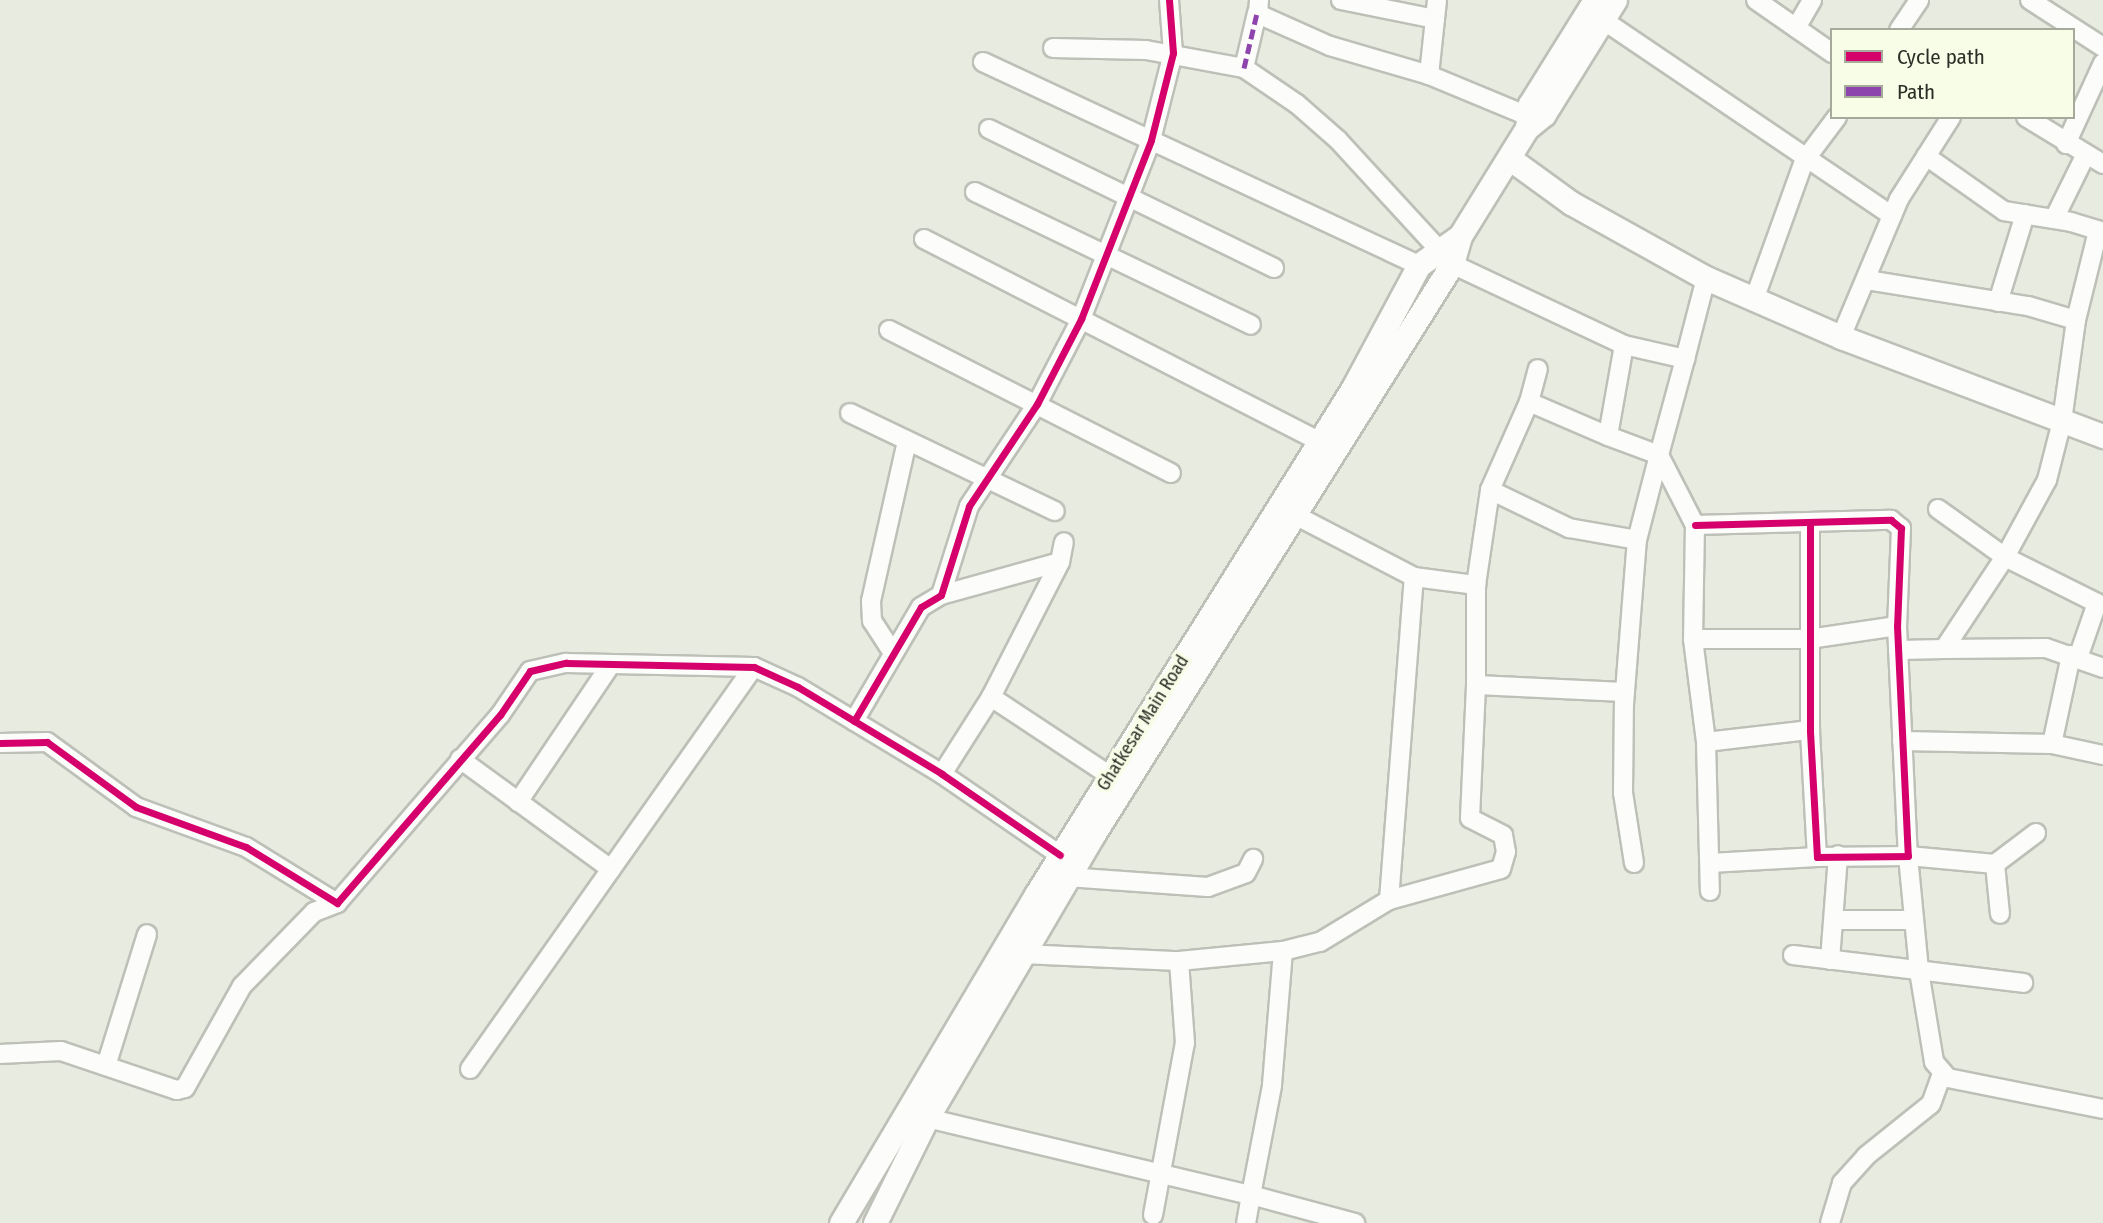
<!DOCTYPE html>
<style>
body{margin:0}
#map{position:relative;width:2103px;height:1223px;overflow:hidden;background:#e8ebe0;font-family:"Fira Sans Condensed",sans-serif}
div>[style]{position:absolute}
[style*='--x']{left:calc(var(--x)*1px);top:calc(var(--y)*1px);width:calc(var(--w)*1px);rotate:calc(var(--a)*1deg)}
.roads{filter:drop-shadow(2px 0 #bdc0b7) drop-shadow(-2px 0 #bdc0b7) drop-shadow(0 2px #bdc0b7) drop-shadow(0 -2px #bdc0b7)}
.minor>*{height:18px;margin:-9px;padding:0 9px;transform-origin:9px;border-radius:9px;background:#fcfcfa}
.major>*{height:23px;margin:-11.5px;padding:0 11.5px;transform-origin:11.5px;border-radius:11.5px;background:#fcfcfa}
.quiet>*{height:5px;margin-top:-2.5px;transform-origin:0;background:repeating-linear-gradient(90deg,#8e44ad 0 10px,transparent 0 15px)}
.cycleway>*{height:7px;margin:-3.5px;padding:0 3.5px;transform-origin:3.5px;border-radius:3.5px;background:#d6006c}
span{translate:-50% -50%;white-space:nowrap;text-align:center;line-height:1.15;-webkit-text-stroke:7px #f8fde8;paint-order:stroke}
.street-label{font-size:18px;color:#2c2e26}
.legend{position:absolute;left:1830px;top:28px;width:245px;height:91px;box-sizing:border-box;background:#f8fde8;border:2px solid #a6aa9a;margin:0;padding:9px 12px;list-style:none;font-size:21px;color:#2c2e26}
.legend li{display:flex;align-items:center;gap:14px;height:35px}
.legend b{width:35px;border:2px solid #a6aa9a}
</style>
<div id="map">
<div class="roads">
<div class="minor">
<i style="--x:1259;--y:0;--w:14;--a:94"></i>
<i style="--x:1258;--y:14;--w:79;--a:24"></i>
<i style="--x:1330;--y:46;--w:103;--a:16.3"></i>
<i style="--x:1429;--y:75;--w:107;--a:22.5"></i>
<i style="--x:1341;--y:0;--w:96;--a:11.4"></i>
<i style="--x:1756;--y:0;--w:93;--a:34.9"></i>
<i style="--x:2030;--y:0;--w:87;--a:32.8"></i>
<i style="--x:1603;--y:20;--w:349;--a:34.1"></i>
<i style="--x:1796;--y:28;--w:32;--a:-60"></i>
<i style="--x:1899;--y:30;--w:36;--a:-56"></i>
<i style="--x:1053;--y:48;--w:93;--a:1.2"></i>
<i style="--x:1146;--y:50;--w:100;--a:10.4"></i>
<i style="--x:1244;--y:68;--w:64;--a:34.2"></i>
<i style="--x:1297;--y:104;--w:55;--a:41.3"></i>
<i style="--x:1338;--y:140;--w:149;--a:47.4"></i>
<i style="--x:983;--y:62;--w:481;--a:25"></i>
<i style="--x:1244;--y:68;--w:57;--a:-76.7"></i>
<i style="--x:1429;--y:75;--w:75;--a:-83.9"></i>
<i style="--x:2026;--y:117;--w:90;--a:31.4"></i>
<i style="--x:989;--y:129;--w:317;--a:26"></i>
<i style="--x:2066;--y:144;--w:89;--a:-65.4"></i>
<i style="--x:1926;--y:156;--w:95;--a:35.2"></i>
<i style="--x:2004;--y:211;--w:68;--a:9.3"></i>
<i style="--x:2071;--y:222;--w:34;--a:17"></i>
<i style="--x:975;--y:192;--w:306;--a:25.7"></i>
<i style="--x:2054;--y:219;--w:70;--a:-63.8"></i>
<i style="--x:924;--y:239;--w:445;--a:27.1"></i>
<i style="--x:1452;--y:264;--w:190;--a:25.2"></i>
<i style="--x:1624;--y:345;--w:63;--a:12.9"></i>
<i style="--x:1685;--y:359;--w:84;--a:-75.5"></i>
<i style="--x:1867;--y:280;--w:163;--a:9.2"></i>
<i style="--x:2028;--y:306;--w:50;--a:16.3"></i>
<i style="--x:1754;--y:300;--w:148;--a:-70.2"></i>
<i style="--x:1804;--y:161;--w:55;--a:-53.1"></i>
<i style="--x:1998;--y:302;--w:92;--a:-72.9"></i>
<i style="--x:889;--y:330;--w:316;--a:26.9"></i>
<i style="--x:1841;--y:337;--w:150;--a:-67.2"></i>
<i style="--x:1899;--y:199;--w:97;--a:-57.6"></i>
<i style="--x:1624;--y:345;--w:92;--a:100"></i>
<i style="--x:1608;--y:436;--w:54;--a:20.4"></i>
<i style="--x:1659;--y:455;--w:99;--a:-74.8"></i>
<i style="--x:1529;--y:402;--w:86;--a:23.3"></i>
<i style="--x:850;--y:413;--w:227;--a:25.6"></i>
<i style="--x:1490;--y:490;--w:88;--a:25.7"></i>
<i style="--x:1569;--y:528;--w:69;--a:10"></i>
<i style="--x:1637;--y:540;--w:88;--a:-75.5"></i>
<i style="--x:1659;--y:455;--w:79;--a:62.8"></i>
<i style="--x:1695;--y:525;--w:114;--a:91"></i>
<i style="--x:1693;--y:639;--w:104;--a:82.8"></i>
<i style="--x:1706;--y:742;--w:149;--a:88.5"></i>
<i style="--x:1938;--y:509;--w:82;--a:35.6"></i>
<i style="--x:2005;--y:557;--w:103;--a:26.6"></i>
<i style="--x:2097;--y:603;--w:58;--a:109.1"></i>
<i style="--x:1293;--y:514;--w:136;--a:27.5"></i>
<i style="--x:1414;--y:577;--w:63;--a:7.4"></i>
<i style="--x:1476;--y:585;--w:96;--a:-81.6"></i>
<i style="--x:1490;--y:490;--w:96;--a:-66.1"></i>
<i style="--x:1529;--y:402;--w:34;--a:-75"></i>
<i style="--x:1695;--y:525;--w:196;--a:-1.5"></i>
<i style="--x:1891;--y:520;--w:13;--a:39"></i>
<i style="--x:1901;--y:528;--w:98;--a:92.3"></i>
<i style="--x:1897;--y:626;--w:230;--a:87.3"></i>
<i style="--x:1908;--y:856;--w:91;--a:179.4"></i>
<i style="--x:1817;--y:857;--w:127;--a:-93.2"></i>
<i style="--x:1810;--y:730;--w:207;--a:-90"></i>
<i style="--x:1476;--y:585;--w:100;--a:90"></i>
<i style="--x:1476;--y:685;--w:149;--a:2.7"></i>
<i style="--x:941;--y:595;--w:123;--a:-15.5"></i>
<i style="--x:1693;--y:639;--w:116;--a:0"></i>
<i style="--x:1809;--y:639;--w:89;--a:-8.4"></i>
<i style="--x:1944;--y:649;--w:102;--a:-0.6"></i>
<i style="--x:2046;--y:648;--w:60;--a:19.3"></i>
<i style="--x:1898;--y:650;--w:46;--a:-1.2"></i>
<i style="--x:1944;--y:649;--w:110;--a:-56.5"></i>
<i style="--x:2005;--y:557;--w:88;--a:-61.4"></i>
<i style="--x:2047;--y:480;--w:61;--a:-75.7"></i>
<i style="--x:2062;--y:421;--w:102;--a:-82.1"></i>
<i style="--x:2076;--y:320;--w:92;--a:-76.1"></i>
<i style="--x:893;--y:653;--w:38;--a:-123"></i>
<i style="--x:872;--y:621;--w:20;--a:-93"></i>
<i style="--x:871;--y:601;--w:164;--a:-77.3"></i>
<i style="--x:991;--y:697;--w:141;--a:33.5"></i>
<i style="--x:854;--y:721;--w:132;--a:-59.6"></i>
<i style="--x:921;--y:607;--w:23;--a:-31"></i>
<i style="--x:941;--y:595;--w:93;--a:-72.5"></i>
<i style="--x:969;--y:506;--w:123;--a:-56.3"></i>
<i style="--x:1037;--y:404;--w:96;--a:-62.6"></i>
<i style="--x:1081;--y:319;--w:192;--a:-68.6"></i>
<i style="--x:1151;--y:140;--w:90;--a:-75.8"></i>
<i style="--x:1173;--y:53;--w:53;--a:-94.3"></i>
<i style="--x:1902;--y:741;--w:150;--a:1.1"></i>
<i style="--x:2052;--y:744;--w:91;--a:-77.9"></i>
<i style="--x:1706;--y:742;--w:105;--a:-6.6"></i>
<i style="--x:0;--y:743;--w:47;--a:-1.2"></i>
<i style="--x:47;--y:742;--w:110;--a:36.1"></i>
<i style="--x:136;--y:807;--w:117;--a:20"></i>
<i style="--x:246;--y:847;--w:107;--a:31.6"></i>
<i style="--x:337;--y:903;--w:249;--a:-49.1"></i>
<i style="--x:500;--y:715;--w:53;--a:-55.7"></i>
<i style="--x:530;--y:671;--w:37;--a:-13"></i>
<i style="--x:566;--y:663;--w:188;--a:1.2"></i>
<i style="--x:754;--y:667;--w:48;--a:24.4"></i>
<i style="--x:798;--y:687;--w:168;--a:31.1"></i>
<i style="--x:942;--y:774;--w:143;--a:34.5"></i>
<i style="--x:2052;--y:744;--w:52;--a:12.2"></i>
<i style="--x:460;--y:759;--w:187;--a:36.1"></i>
<i style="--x:942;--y:774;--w:91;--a:-57.5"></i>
<i style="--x:991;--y:697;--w:152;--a:-62.9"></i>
<i style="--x:1060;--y:562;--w:20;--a:-79"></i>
<i style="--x:518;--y:802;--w:166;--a:-56"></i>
<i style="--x:2036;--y:833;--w:51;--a:142.9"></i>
<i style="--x:1995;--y:864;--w:87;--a:-174.7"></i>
<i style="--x:1908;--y:856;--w:116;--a:84.5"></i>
<i style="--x:1919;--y:971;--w:92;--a:80.6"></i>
<i style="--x:1934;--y:1062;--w:21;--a:49"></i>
<i style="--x:1948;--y:1078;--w:158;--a:11.3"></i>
<i style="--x:1634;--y:863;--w:71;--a:-98.9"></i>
<i style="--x:1623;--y:793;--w:89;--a:-89.4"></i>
<i style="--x:1624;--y:704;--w:165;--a:-85.5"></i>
<i style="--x:1710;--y:863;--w:107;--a:-3.2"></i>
<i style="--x:1995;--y:864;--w:50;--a:84.3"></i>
<i style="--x:1067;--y:877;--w:141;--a:4.1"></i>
<i style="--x:1208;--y:887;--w:40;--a:-20.2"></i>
<i style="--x:1246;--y:873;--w:16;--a:-63"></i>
<i style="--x:1389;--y:900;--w:324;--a:-85.6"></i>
<i style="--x:1834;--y:920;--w:79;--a:0"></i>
<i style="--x:1283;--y:951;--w:135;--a:94.7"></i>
<i style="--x:1272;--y:1086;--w:111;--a:100.9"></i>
<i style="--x:1251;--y:1195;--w:108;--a:15.1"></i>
<i style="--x:1022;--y:954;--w:157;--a:2.6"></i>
<i style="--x:1179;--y:961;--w:104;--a:-5.5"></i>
<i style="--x:1283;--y:951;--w:38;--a:-14"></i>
<i style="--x:1320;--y:942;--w:81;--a:-31.3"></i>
<i style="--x:1389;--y:900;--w:116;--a:-15.5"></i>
<i style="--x:1501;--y:869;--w:18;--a:-74"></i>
<i style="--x:1506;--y:852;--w:17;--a:-100"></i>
<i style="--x:1503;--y:835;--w:37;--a:-153"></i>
<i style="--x:1470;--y:818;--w:133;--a:-87.4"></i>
<i style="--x:1793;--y:955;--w:232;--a:6.9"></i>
<i style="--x:1830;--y:960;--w:105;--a:-85.6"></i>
<i style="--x:0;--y:1054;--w:61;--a:-2.8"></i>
<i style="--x:61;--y:1051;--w:122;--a:18.6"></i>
<i style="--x:177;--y:1090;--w:8;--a:-14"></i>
<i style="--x:185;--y:1088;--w:117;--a:-60.8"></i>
<i style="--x:242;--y:986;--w:103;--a:-45.8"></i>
<i style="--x:314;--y:912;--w:25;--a:-21"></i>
<i style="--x:106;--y:1066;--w:138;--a:-72.7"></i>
<i style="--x:470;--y:1069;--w:492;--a:-54.8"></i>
<i style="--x:927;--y:1118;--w:333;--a:13.4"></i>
<i style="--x:1251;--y:1195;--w:28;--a:100"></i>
<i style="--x:1153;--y:1215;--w:175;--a:-79.5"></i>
<i style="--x:1185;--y:1043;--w:82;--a:-94.2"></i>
<i style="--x:1830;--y:1223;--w:42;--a:-73.3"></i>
<i style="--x:1842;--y:1183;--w:36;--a:-48"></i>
<i style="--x:1866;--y:1156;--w:83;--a:-38.7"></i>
<i style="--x:1931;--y:1104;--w:32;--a:-70"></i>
</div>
<div class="major">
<i style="--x:1527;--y:128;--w:24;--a:-83"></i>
<i style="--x:1530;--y:104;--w:123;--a:-58"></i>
<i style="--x:1509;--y:158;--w:77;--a:36"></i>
<i style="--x:1571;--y:203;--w:154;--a:29.1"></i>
<i style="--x:1706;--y:278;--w:147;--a:23.6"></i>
<i style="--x:1841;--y:337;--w:280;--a:20.7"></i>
<i style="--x:841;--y:1223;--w:384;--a:-59.3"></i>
<i style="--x:1037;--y:893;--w:596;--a:-57.96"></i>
<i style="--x:1353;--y:388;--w:140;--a:-61.8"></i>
<i style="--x:1419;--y:265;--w:50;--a:-35.3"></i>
<i style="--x:875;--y:1223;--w:117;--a:-63.7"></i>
<i style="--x:927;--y:1118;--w:328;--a:-59.6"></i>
<i style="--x:1093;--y:835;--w:674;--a:-57.84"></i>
<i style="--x:1452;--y:264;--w:29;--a:-74"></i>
<i style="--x:1460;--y:236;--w:127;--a:-58.2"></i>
<i style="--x:1527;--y:128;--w:22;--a:-39"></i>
<i style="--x:1544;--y:114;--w:134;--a:-58.1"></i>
</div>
</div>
<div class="quiet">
<i style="--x:1244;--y:68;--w:57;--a:-76.7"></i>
</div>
<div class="cycleway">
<i style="--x:1695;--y:525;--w:196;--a:-1.5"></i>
<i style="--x:1891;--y:520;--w:13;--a:39"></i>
<i style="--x:1901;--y:528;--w:98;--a:92.3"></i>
<i style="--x:1897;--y:626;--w:230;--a:87.3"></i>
<i style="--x:1908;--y:856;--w:91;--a:179.4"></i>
<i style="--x:1817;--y:857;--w:127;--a:-93.2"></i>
<i style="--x:1810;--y:730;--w:207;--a:-90"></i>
<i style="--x:854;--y:721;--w:132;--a:-59.6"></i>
<i style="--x:921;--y:607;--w:23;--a:-31"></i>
<i style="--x:941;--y:595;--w:93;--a:-72.5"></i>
<i style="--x:969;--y:506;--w:123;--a:-56.3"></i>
<i style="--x:1037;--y:404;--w:96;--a:-62.6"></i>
<i style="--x:1081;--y:319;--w:192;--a:-68.6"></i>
<i style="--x:1151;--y:140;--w:90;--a:-75.8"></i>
<i style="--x:1173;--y:53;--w:53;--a:-94.3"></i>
<i style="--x:0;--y:743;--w:47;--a:-1.2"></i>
<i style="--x:47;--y:742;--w:110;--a:36.1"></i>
<i style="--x:136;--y:807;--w:117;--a:20"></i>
<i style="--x:246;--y:847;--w:107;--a:31.6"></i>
<i style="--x:337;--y:903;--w:249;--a:-49.1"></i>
<i style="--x:500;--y:715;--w:53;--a:-55.7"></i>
<i style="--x:530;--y:671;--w:37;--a:-13"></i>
<i style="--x:566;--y:663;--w:188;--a:1.2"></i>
<i style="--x:754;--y:667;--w:48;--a:24.4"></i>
<i style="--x:798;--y:687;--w:168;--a:31.1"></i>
<i style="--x:942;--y:774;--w:143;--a:34.5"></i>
</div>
<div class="street-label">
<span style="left:1143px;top:723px;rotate:-58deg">Ghatkesar Main Road</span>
</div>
<ul class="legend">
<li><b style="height:9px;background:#d6006c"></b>Cycle path</li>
<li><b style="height:9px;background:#8e44ad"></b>Path</li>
</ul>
</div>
